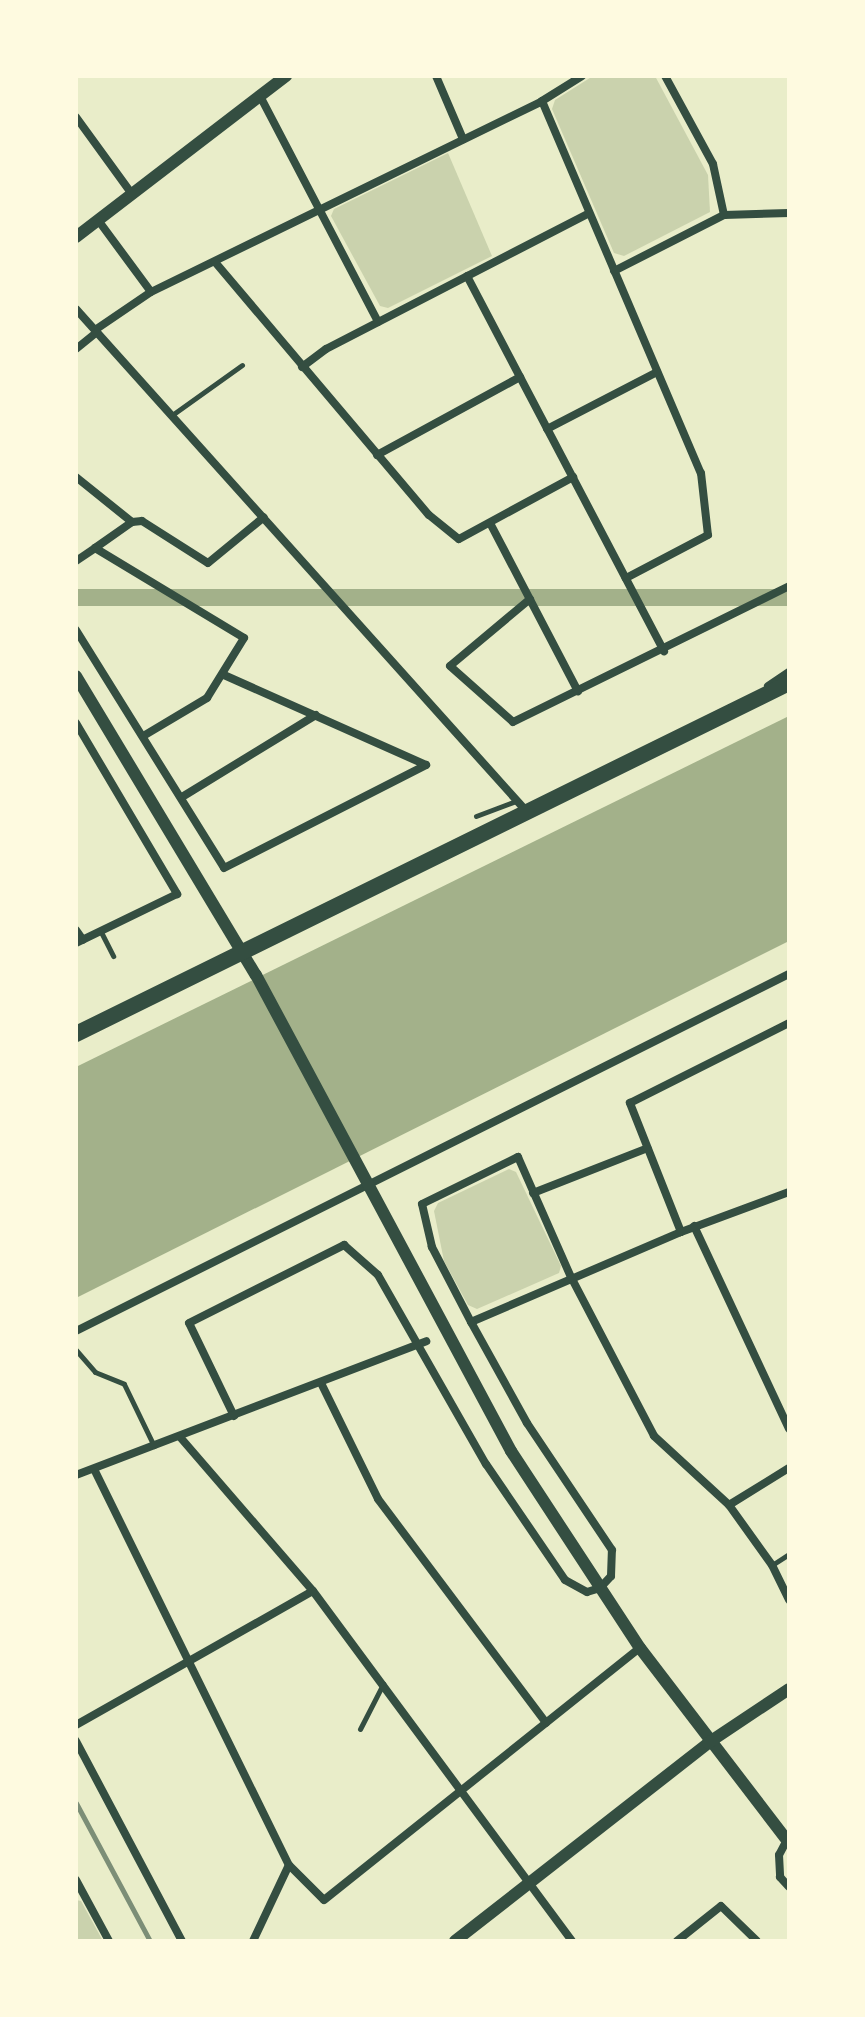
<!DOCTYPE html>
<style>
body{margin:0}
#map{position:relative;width:865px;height:2017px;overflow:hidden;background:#e9edc9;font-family:"Source Sans 3",sans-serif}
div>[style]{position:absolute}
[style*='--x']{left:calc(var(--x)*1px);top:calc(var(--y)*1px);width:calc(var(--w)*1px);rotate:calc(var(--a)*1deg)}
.green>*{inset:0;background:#cad2ad}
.water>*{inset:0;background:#a3b18a;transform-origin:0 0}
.service>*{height:5px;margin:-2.5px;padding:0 2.5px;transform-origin:2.5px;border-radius:2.5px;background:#344e41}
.minor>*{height:8px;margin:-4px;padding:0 4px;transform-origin:4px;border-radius:4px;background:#344e41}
.tertiary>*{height:12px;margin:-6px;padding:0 6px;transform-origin:6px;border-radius:6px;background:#344e41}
.primary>*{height:16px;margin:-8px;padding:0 8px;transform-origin:8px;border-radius:8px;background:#344e41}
.rail>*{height:5px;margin:-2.5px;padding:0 2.5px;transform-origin:2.5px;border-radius:2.5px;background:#7c8e77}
span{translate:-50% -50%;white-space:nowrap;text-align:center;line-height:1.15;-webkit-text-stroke:6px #fefae0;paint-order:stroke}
.frame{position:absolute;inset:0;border:78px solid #fefae0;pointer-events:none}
</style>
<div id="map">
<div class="green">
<i style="clip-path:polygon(593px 76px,655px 76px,708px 175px,710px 212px,624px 256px,614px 253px,552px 109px,555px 100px)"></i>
<i style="clip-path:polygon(448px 153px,492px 256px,388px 308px,380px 306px,331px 216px,334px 209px)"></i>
<i style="clip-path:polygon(509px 1169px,516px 1172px,561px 1266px,559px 1273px,477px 1309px,468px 1305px,444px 1261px,434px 1211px,438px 1203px)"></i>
<i style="clip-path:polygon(76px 1900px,81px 1901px,103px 1941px,76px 1941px)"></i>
</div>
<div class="water">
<i style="left:789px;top:589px;width:17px;height:799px;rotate:90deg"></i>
<i style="clip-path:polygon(789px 716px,789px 941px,76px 1298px,76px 1067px)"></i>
</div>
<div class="service">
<i style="--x:172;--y:415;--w:86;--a:-35.5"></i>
<i style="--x:476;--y:816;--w:43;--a:-20.6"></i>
<i style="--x:101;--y:932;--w:27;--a:63"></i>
<i style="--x:76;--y:1350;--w:29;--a:49"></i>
<i style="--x:95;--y:1372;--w:31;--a:22"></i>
<i style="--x:124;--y:1384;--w:69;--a:64.2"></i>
<i style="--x:772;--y:1565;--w:20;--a:-33"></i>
<i style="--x:360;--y:1729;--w:51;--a:-62.9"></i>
</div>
<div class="minor">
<i style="--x:436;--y:76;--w:69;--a:66.8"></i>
<i style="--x:260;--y:96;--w:255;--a:62.4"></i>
<i style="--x:542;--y:101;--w:405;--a:66.9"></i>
<i style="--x:701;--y:473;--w:62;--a:83.6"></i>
<i style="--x:708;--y:535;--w:93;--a:152.3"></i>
<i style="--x:76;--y:117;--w:95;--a:54"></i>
<i style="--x:724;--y:215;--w:65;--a:-1.8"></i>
<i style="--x:98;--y:220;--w:89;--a:53.6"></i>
<i style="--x:151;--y:292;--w:435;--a:-26"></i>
<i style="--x:542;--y:101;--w:47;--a:-32"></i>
<i style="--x:215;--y:262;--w:331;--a:49.8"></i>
<i style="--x:429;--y:515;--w:38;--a:39"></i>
<i style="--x:459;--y:539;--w:130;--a:-28.5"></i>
<i style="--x:614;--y:271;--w:123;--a:-27"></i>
<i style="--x:724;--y:215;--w:52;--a:-102.2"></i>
<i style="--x:713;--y:164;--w:100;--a:-118.6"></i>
<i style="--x:467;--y:276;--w:424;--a:62.3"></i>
<i style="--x:76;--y:309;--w:677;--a:48.11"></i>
<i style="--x:95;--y:330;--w:68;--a:-34.2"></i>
<i style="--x:76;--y:349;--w:27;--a:-39"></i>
<i style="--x:302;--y:367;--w:30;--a:-37"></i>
<i style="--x:326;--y:349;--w:296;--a:-27.3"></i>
<i style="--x:547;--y:429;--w:124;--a:-27.4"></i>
<i style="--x:377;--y:455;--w:163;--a:-28.6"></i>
<i style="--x:76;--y:477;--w:72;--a:38.8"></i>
<i style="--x:132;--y:522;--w:45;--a:144.9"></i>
<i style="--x:132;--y:522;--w:10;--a:-6"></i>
<i style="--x:142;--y:521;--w:78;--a:32.5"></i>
<i style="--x:208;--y:563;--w:72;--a:-39.4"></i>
<i style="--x:490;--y:523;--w:190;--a:62.4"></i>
<i style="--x:76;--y:561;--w:23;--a:-34"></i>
<i style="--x:95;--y:548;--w:174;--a:31.1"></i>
<i style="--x:244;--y:638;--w:70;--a:121.7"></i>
<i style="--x:207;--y:698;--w:72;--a:149.2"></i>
<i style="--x:530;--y:599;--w:104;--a:140.1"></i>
<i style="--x:450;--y:666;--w:84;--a:41.6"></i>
<i style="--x:513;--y:722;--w:308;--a:-26.2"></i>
<i style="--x:76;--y:630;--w:280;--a:58.1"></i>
<i style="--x:224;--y:868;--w:227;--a:-27"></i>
<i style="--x:224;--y:675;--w:221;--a:24"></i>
<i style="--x:768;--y:686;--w:25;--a:-34"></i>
<i style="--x:76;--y:723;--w:199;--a:59.4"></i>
<i style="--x:177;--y:894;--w:112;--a:154.1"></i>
<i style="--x:182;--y:797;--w:157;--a:-31.5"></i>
<i style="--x:76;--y:930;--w:12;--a:55"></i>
<i style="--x:533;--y:1193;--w:123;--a:-21.4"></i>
<i style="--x:694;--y:1226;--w:224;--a:64.9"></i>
<i style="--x:681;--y:1232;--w:139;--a:-111.6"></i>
<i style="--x:630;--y:1103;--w:178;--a:-26.7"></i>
<i style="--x:471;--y:1322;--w:228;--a:-23.2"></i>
<i style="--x:681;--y:1232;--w:115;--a:-20.3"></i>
<i style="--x:76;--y:1331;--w:797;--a:-26.6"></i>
<i style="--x:321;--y:1383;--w:129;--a:63.8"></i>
<i style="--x:378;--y:1499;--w:280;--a:53.1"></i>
<i style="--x:234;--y:1416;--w:103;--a:-115.8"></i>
<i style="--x:189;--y:1323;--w:174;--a:-26.7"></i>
<i style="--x:344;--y:1245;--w:45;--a:41.4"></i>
<i style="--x:378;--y:1275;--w:218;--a:60.3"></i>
<i style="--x:486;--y:1464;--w:140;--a:55.7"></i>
<i style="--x:565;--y:1580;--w:25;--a:29"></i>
<i style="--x:587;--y:1592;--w:14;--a:-17"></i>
<i style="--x:600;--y:1588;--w:16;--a:-47"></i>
<i style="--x:611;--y:1576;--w:26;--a:-88"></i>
<i style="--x:612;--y:1550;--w:153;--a:-123.8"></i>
<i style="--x:527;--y:1423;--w:115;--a:-119"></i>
<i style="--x:471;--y:1322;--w:85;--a:-117.5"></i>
<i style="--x:432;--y:1247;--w:44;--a:-103.1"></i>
<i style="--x:422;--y:1204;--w:107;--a:-26.1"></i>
<i style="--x:518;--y:1157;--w:131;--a:66.2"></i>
<i style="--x:571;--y:1277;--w:179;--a:62.4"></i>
<i style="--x:654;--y:1436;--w:102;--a:42.6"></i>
<i style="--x:729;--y:1505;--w:74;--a:54.4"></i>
<i style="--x:772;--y:1565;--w:39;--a:64"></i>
<i style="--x:180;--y:1437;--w:203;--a:49.2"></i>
<i style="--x:313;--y:1591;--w:435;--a:53.5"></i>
<i style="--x:94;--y:1469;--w:441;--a:63.8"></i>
<i style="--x:289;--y:1865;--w:49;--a:45"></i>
<i style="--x:324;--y:1900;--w:404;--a:-38.6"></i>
<i style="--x:76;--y:1475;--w:375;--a:-20.9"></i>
<i style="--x:729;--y:1505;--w:70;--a:-31.7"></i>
<i style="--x:76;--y:1725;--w:272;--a:-29.5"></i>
<i style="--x:76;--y:1741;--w:226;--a:62.1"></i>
<i style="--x:788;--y:1838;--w:19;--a:118"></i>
<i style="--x:779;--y:1855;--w:22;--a:87"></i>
<i style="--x:780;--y:1877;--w:13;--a:48"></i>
<i style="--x:76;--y:1880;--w:69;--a:61.6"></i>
<i style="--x:253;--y:1941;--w:84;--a:-64.7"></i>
<i style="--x:677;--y:1941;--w:56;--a:-38.5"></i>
<i style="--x:721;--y:1906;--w:50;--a:44.2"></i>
</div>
<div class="tertiary">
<i style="--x:76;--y:237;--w:265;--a:-37.5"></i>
<i style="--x:76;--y:676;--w:349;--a:59"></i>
<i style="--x:256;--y:975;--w:540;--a:61.82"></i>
<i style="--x:511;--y:1451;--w:235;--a:56.8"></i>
<i style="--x:640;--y:1648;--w:245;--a:52.6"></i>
<i style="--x:455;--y:1941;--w:321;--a:-38"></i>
<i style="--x:708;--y:1743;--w:97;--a:-33.7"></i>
</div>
<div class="primary">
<i style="--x:76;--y:1034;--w:795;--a:-26.21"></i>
</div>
<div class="rail">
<i style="--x:76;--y:1803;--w:157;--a:61.8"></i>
</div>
<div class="frame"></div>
</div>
